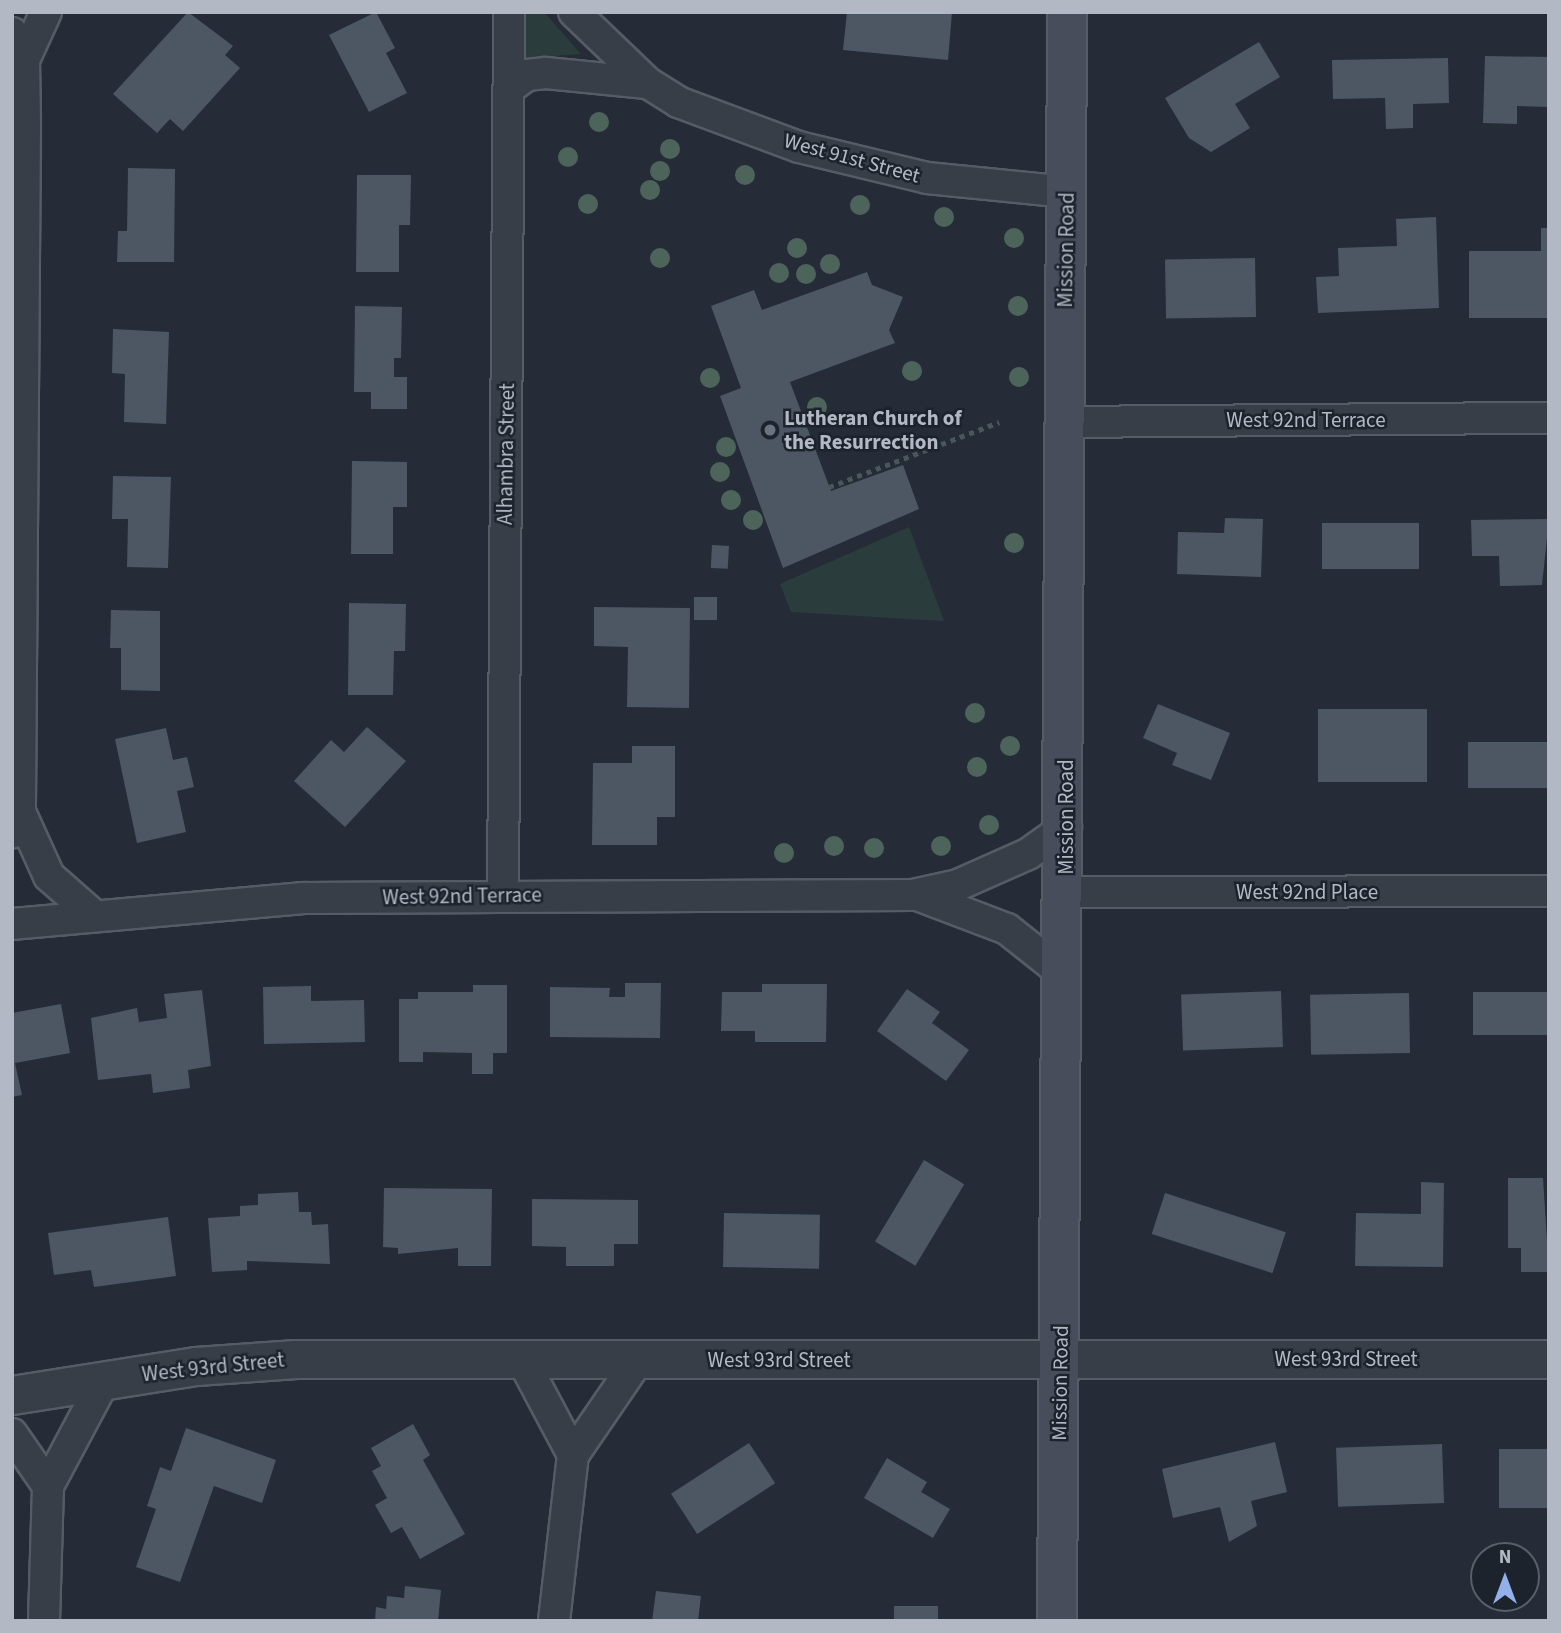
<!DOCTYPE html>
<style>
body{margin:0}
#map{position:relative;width:1561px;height:1633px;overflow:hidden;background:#252c38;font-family:"Source Sans 3",sans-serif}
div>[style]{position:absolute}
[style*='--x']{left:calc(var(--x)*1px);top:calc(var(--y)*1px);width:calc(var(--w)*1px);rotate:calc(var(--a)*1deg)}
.green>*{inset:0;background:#2b3c3d}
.building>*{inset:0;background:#4d5663;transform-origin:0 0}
.path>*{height:4.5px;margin-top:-2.25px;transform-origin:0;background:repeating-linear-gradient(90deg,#48575a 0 5px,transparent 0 10px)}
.roads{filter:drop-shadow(2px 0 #565c66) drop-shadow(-2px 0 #565c66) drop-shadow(0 2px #565c66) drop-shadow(0 -2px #565c66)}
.minor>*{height:30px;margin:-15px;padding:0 15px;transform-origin:15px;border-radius:15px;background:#383e48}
.tertiary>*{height:37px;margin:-18.5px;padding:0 18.5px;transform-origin:18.5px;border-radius:18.5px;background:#383e48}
.secondary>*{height:38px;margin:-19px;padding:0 19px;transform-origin:19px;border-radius:19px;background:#474d5b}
.trees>*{width:20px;height:20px;margin:-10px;border-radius:50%;background:#4d645b}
.dots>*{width:19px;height:19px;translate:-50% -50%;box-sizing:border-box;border:4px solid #1d232d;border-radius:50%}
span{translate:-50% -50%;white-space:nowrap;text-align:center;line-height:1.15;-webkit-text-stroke:5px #1d232d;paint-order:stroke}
.street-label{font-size:21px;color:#b3b9c4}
.poi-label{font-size:21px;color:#b3b9c4;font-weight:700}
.left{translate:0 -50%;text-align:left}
.frame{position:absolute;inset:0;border:14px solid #b3b9c4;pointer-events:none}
.north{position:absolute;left:1470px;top:1542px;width:70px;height:70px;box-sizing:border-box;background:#1d232d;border:2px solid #595f69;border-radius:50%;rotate:0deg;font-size:19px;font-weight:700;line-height:28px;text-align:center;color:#b3b9c4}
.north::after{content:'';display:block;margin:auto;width:24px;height:32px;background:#92b0ea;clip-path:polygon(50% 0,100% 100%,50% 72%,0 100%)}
</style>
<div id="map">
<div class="green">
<i style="clip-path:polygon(522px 12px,544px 12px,581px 54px,523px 58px)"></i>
<i style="clip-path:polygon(909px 527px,944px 621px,791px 612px,780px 584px)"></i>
</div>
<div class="building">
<i style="clip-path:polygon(188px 12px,233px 46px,225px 55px,240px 68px,183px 131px,170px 119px,157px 133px,113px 94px)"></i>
<i style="clip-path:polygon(376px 12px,395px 48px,386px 53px,407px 93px,369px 112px,329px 35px)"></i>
<i style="clip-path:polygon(847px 12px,952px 12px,948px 60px,843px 50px)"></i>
<i style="clip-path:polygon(1259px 42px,1280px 77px,1235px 104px,1250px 128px,1211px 152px,1189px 138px,1165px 98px)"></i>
<i style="clip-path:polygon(1485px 56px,1549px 57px,1549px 107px,1517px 106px,1517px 124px,1483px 123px)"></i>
<i style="clip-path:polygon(1448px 58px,1449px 103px,1413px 104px,1413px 128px,1386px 129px,1385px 98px,1333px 99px,1332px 60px)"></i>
<i style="clip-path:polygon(128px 168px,175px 169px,174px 262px,117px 262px,118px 231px,127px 231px)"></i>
<i style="clip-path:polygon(357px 175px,411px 175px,410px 225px,399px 225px,399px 272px,356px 272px)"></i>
<i style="clip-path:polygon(1436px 217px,1439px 308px,1318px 313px,1316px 277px,1339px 276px,1338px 248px,1397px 246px,1396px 219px)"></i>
<i style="clip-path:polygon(1541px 228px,1549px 228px,1549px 318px,1469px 318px,1469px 251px,1541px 251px)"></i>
<i style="left:1255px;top:258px;width:59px;height:90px;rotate:89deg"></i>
<i style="clip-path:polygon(867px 272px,872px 285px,903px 297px,889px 330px,895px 343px,790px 382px,831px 491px,903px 465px,919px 509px,783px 568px,720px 396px,741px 388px,711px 306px,754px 290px,762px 310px)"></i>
<i style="clip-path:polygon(355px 306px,402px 307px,401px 358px,394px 358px,394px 377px,407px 377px,407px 409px,371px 409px,371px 392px,354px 392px)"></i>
<i style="clip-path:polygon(113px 329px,169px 332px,166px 424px,124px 422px,125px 374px,112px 373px)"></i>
<i style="clip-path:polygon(352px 461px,407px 462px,407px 507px,393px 507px,393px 554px,351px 554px)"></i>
<i style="clip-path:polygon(113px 476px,171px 477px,168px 568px,127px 567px,128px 519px,112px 519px)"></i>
<i style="clip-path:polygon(1225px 518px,1263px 519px,1261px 577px,1177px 574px,1178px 532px,1224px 533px)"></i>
<i style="clip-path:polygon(1549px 519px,1542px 585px,1500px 586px,1499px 556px,1472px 556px,1471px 520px)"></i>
<i style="left:1419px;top:523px;width:46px;height:97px;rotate:90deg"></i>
<i style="left:712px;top:545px;width:17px;height:23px;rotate:3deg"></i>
<i style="left:694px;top:597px;width:23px;height:23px"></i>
<i style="clip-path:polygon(349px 603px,406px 604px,405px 651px,394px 651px,393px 695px,348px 695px)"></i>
<i style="clip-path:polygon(594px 607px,690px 608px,689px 708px,627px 707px,628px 647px,594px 646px)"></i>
<i style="clip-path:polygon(111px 610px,160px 611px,160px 691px,121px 690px,121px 648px,110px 648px)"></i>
<i style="clip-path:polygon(1158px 704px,1230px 733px,1211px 780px,1172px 765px,1177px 753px,1143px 738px)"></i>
<i style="left:1318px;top:709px;width:109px;height:73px"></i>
<i style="clip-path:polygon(367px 727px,406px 761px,345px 827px,294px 781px,331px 740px,344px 752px)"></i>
<i style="clip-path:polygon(166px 728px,173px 760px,187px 757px,194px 787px,177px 791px,186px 832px,137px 843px,115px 739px)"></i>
<i style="left:1468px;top:742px;width:81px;height:46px"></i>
<i style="clip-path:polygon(632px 746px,675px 746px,675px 817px,657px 817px,657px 845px,592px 845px,593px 763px,632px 763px)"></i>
<i style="clip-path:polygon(625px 983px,661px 983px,660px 1038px,550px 1037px,550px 987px,610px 988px,609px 997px,625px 997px)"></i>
<i style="clip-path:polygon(762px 984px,827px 984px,826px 1042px,755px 1042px,755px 1031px,721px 1031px,722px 992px,762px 992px)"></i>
<i style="clip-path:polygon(473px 985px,507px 985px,507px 1053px,493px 1053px,493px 1074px,472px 1074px,472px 1053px,423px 1052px,423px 1062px,399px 1062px,399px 999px,418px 999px,418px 992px,473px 992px)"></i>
<i style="clip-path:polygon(311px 986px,311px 1001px,364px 1000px,365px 1042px,264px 1044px,263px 987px)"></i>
<i style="clip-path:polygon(907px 989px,940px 1012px,932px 1023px,969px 1050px,946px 1081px,877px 1031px)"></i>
<i style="clip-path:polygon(202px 990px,211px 1066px,188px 1070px,190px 1088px,153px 1093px,151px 1074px,98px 1080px,91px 1018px,137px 1008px,139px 1022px,167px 1018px,164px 994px)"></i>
<i style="left:1281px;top:991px;width:56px;height:100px;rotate:88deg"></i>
<i style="left:1549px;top:992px;width:43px;height:76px;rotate:90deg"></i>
<i style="left:1409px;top:993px;width:60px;height:99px;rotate:89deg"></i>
<i style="clip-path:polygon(61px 1004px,70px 1053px,15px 1063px,22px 1095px,12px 1097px,12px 1013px)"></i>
<i style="left:924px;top:1160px;width:47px;height:95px;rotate:31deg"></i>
<i style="clip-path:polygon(1508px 1178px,1543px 1178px,1549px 1272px,1521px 1272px,1521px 1248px,1508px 1248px)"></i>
<i style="clip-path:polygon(1421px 1182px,1444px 1183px,1443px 1267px,1355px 1266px,1356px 1213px,1421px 1214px)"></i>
<i style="clip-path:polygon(384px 1188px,492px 1189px,491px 1266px,458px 1266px,458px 1248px,398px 1254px,398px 1248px,383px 1247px)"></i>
<i style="clip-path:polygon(298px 1192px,299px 1212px,311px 1212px,312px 1225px,328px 1224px,330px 1264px,247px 1261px,247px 1270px,212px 1272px,208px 1218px,240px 1216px,240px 1206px,258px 1205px,258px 1194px)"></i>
<i style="left:1165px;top:1193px;width:127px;height:43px;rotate:18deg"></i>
<i style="clip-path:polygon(532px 1199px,638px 1200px,638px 1244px,614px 1244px,614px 1266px,566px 1266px,566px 1247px,532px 1246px)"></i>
<i style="left:724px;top:1213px;width:96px;height:54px;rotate:1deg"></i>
<i style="clip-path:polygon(168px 1217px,176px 1276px,94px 1287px,91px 1270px,54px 1275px,48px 1233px)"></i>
<i style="clip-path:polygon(413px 1424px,430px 1455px,423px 1460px,465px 1534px,420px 1559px,402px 1527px,391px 1533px,375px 1505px,387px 1498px,372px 1471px,381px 1466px,371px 1448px)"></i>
<i style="clip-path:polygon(186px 1428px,276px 1460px,262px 1503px,214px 1486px,180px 1582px,136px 1567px,156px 1509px,147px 1506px,160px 1467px,171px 1471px)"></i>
<i style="clip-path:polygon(1275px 1442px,1287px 1492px,1251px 1501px,1257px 1526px,1229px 1542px,1220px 1507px,1173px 1518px,1162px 1469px)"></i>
<i style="left:749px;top:1443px;width:48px;height:93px;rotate:57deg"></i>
<i style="left:1442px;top:1444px;width:59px;height:106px;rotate:88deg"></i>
<i style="left:1549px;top:1449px;width:59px;height:50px;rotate:90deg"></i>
<i style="clip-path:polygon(887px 1458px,927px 1482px,921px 1492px,950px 1509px,933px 1538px,864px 1498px)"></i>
<i style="clip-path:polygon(405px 1586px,441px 1590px,438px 1621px,375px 1621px,376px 1607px,386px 1609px,387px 1596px,404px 1598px)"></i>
<i style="clip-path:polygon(656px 1591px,701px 1596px,698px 1621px,652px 1621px)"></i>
<i style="left:894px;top:1606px;width:44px;height:15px"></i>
</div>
<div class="path">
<i style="--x:829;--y:487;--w:182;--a:-20.9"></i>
</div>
<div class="roads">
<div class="minor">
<i style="--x:574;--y:12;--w:103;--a:43.8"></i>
<i style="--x:648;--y:83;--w:36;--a:32"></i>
<i style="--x:678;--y:102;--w:129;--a:20.4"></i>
<i style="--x:799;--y:147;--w:132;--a:13.6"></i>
<i style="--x:927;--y:178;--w:141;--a:5.7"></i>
<i style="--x:12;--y:33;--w:30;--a:66"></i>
<i style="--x:24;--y:60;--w:64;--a:89.1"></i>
<i style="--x:25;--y:124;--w:688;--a:90.42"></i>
<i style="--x:20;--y:812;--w:22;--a:111"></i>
<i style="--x:24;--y:60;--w:53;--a:-65.4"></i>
<i style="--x:509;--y:88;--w:22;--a:-36"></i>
<i style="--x:527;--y:75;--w:19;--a:-6"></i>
<i style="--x:546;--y:73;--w:101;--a:5.7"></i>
<i style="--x:1064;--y:422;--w:485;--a:-0.5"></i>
<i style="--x:20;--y:812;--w:70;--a:65.6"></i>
<i style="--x:49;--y:876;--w:56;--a:41.4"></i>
<i style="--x:1066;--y:892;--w:483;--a:-0.1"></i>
<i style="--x:503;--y:896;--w:884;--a:-89.61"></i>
<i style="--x:920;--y:896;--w:93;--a:20.8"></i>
<i style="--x:1007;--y:929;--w:74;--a:38.4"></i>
<i style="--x:12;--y:924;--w:292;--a:-5.1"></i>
<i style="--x:303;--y:898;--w:610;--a:-0.28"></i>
<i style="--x:913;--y:895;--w:46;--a:-12.5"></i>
<i style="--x:958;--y:885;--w:77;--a:-23.9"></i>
<i style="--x:1028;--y:854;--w:47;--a:-35.4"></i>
<i style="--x:522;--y:1359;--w:109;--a:62"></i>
<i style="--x:12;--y:1434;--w:63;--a:55.3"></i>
<i style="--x:44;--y:1621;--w:135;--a:-88.3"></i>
<i style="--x:48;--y:1486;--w:121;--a:-62"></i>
<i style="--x:554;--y:1621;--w:167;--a:-83.5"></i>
<i style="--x:573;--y:1455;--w:115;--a:-55.6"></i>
</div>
<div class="tertiary">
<i style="--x:12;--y:1395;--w:186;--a:-9"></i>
<i style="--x:196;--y:1366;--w:100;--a:-4"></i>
<i style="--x:296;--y:1359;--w:1253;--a:0"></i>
</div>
<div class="secondary">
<i style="--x:1057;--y:1621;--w:1609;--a:-89.64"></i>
</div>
</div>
<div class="trees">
<i style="left:599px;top:122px"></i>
<i style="left:670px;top:149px"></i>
<i style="left:568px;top:157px"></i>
<i style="left:660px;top:171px"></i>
<i style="left:745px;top:175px"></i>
<i style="left:650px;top:190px"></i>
<i style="left:588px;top:204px"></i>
<i style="left:860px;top:205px"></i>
<i style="left:944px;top:217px"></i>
<i style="left:1014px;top:238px"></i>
<i style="left:797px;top:248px"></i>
<i style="left:660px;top:258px"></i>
<i style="left:830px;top:264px"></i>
<i style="left:779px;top:273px"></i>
<i style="left:806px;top:274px"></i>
<i style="left:1018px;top:306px"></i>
<i style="left:912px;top:371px"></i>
<i style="left:1019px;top:377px"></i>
<i style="left:710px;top:378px"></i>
<i style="left:817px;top:407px"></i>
<i style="left:726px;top:447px"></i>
<i style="left:720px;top:472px"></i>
<i style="left:731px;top:500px"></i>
<i style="left:753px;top:520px"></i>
<i style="left:1014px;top:543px"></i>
<i style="left:975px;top:713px"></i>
<i style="left:1010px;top:746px"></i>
<i style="left:977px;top:767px"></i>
<i style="left:989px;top:825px"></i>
<i style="left:834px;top:846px"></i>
<i style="left:941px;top:846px"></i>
<i style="left:874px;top:848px"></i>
<i style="left:784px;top:853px"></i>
</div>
<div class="dots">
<i style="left:770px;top:430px;background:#6b7280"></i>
</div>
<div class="street-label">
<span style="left:852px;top:158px;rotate:15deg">West 91st Street</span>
<span style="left:1066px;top:250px;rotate:-89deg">Mission Road</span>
<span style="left:1306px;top:420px">West 92nd Terrace</span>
<span style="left:506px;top:454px;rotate:-89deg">Alhambra Street</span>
<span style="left:1066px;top:817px;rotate:-90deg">Mission Road</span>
<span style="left:1307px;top:892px">West 92nd Place</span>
<span style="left:462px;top:896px;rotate:-1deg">West 92nd Terrace</span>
<span style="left:1346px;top:1359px">West 93rd Street</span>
<span style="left:779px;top:1360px">West 93rd Street</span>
<span style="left:213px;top:1367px;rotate:-6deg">West 93rd Street</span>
<span style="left:1060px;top:1383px;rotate:-89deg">Mission Road</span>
</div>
<div class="poi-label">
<span class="left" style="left:784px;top:430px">Lutheran Church of<br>the Resurrection</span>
</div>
<div class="frame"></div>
<div class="north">N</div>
</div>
